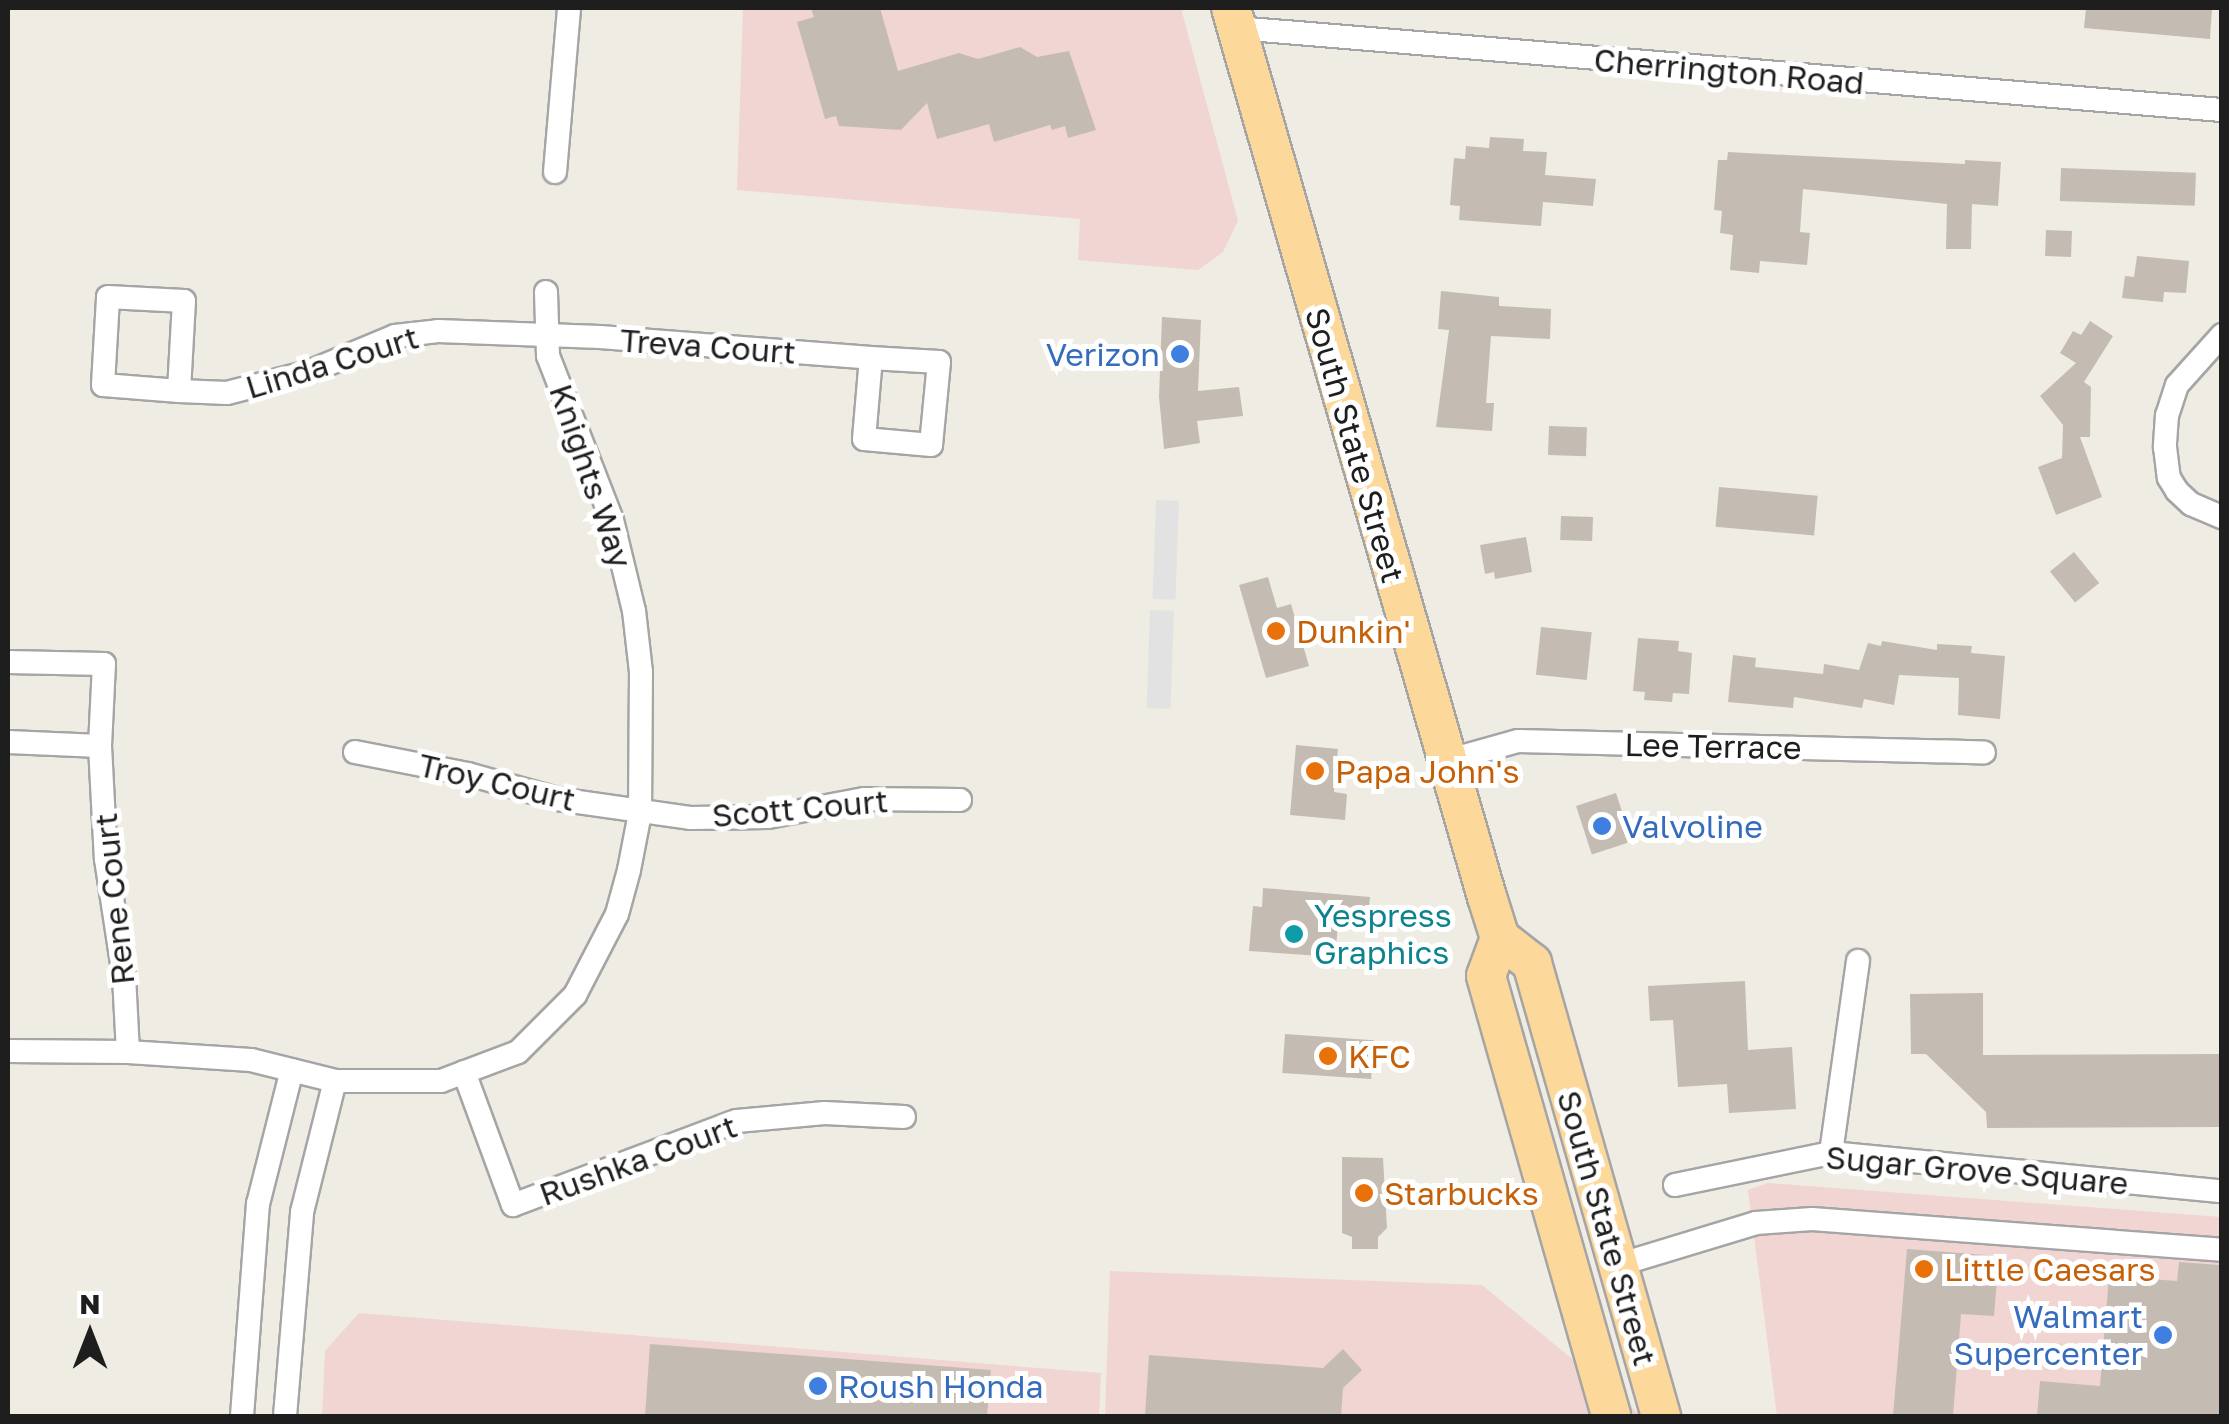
<!DOCTYPE html>
<style>
body{margin:0}
#map{position:relative;width:2229px;height:1424px;overflow:hidden;background:#efece4;font-family:"Golos Text",sans-serif}
div>[style]{position:absolute}
[style*='--x']{left:calc(var(--x)*1px);top:calc(var(--y)*1px);width:calc(var(--w)*1px);rotate:calc(var(--a)*1deg)}
.commercial>*{inset:0;background:#f0d5d2}
.parking>*{inset:0;background:#e2e2e2;transform-origin:0 0}
.building>*{inset:0;background:#c4bcb3;transform-origin:0 0}
.roads{filter:drop-shadow(2px 0 #a5a5a5) drop-shadow(-2px 0 #a5a5a5) drop-shadow(0 2px #a5a5a5) drop-shadow(0 -2px #a5a5a5)}
.street>*{height:22px;margin:-11px;padding:0 11px;transform-origin:11px;border-radius:11px;background:#fff}
.primary>*{height:38px;margin:-19px;padding:0 19px;transform-origin:19px;border-radius:19px;background:#fdd89b}
.dots>*{width:28px;height:28px;translate:-50% -50%;box-sizing:border-box;border:5px solid #fff;border-radius:50%}
span{translate:-50% -50%;white-space:nowrap;text-align:center;line-height:1.15;-webkit-text-stroke:10px #fff;paint-order:stroke}
.street-label{font-size:32px;color:#1e1e1e}
.shop-label{font-size:32px;color:#366cbe}
.right{translate:-100% -50%;text-align:right}
.left{translate:0 -50%;text-align:left}
.food-label{font-size:32px;color:#c56008}
.culture-label{font-size:32px;color:#0d838f}
.frame{position:absolute;inset:0;border:10px solid #1e1e1e;pointer-events:none}
.north{position:absolute;left:40px;top:1284px;width:100px;height:100px;-webkit-text-stroke:8px #fff;paint-order:stroke;rotate:0deg;font-size:28px;font-weight:700;line-height:40px;text-align:center;color:#1e1e1e}
.north::after{content:'';display:block;margin:auto;width:35px;height:45px;background:#1e1e1e;clip-path:polygon(50% 0,100% 100%,50% 72%,0 100%)}
</style>
<div id="map">
<div class="commercial">
<i style="clip-path:polygon(743px 8px,1181px 8px,1238px 221px,1223px 252px,1198px 270px,1078px 260px,1080px 219px,737px 190px)"></i>
<i style="clip-path:polygon(1768px 1183px,2221px 1217px,2221px 1416px,1777px 1416px,1748px 1190px)"></i>
<i style="clip-path:polygon(1110px 1271px,1482px 1285px,1642px 1416px,1105px 1416px)"></i>
<i style="clip-path:polygon(359px 1313px,1101px 1373px,1099px 1416px,322px 1416px,325px 1351px)"></i>
</div>
<div class="parking">
<i style="left:1156px;top:500px;width:23px;height:99px;rotate:2deg"></i>
<i style="left:1150px;top:610px;width:24px;height:98px;rotate:2deg"></i>
</div>
<div class="building">
<i style="clip-path:polygon(811px 8px,880px 8px,898px 71px,959px 53px,978px 59px,1020px 47px,1037px 57px,1069px 51px,1096px 130px,1068px 138px,1065px 126px,1052px 130px,1050px 125px,994px 142px,989px 124px,937px 139px,927px 103px,901px 130px,839px 126px,836px 116px,825px 119px,797px 22px,814px 17px)"></i>
<i style="clip-path:polygon(2086px 8px,2212px 8px,2210px 39px,2084px 28px)"></i>
<i style="clip-path:polygon(1490px 137px,1524px 139px,1523px 151px,1547px 152px,1545px 175px,1596px 179px,1593px 206px,1543px 202px,1541px 226px,1459px 220px,1460px 206px,1450px 205px,1454px 158px,1465px 159px,1466px 146px,1489px 148px)"></i>
<i style="clip-path:polygon(1728px 152px,1965px 164px,1965px 160px,2001px 162px,1998px 206px,1972px 204px,1971px 249px,1946px 249px,1947px 204px,1803px 189px,1800px 232px,1810px 233px,1807px 265px,1760px 261px,1759px 273px,1730px 270px,1733px 235px,1720px 233px,1722px 211px,1714px 210px,1718px 160px,1727px 160px)"></i>
<i style="left:2061px;top:168px;width:135px;height:33px;rotate:2deg"></i>
<i style="left:2046px;top:230px;width:26px;height:26px;rotate:2deg"></i>
<i style="clip-path:polygon(2137px 256px,2189px 261px,2186px 293px,2164px 292px,2163px 302px,2122px 298px,2125px 276px,2134px 277px)"></i>
<i style="clip-path:polygon(1441px 291px,1499px 297px,1499px 306px,1551px 309px,1550px 339px,1491px 336px,1486px 403px,1494px 403px,1492px 431px,1436px 427px,1449px 330px,1438px 329px)"></i>
<i style="clip-path:polygon(1162px 317px,1201px 320px,1198px 391px,1239px 387px,1243px 416px,1197px 421px,1200px 443px,1164px 449px,1159px 397px)"></i>
<i style="clip-path:polygon(2090px 321px,2113px 336px,2084px 382px,2091px 387px,2090px 437px,2080px 437px,2102px 497px,2056px 515px,2038px 467px,2062px 458px,2063px 425px,2040px 396px,2076px 363px,2060px 353px,2073px 331px,2081px 335px)"></i>
<i style="left:1549px;top:426px;width:38px;height:29px;rotate:2deg"></i>
<i style="left:1719px;top:487px;width:99px;height:40px;rotate:5deg"></i>
<i style="left:1561px;top:516px;width:32px;height:24px;rotate:2deg"></i>
<i style="clip-path:polygon(1526px 537px,1532px 572px,1495px 579px,1494px 572px,1485px 574px,1480px 545px)"></i>
<i style="left:2074px;top:552px;width:40px;height:31px;rotate:51deg"></i>
<i style="clip-path:polygon(1268px 577px,1277px 608px,1291px 604px,1309px 666px,1266px 678px,1239px 585px)"></i>
<i style="left:1541px;top:627px;width:51px;height:48px;rotate:6deg"></i>
<i style="clip-path:polygon(1638px 638px,1679px 641px,1678px 651px,1692px 653px,1689px 694px,1673px 693px,1672px 702px,1644px 700px,1645px 692px,1633px 691px)"></i>
<i style="clip-path:polygon(1882px 641px,1937px 650px,1937px 644px,1972px 646px,1971px 653px,2005px 656px,2000px 719px,1958px 715px,1959px 678px,1899px 675px,1894px 705px,1864px 699px,1862px 708px,1794px 697px,1793px 708px,1728px 702px,1733px 655px,1756px 658px,1755px 667px,1823px 674px,1824px 664px,1859px 670px,1868px 643px,1881px 646px)"></i>
<i style="clip-path:polygon(1296px 745px,1338px 749px,1334px 792px,1347px 794px,1345px 820px,1290px 815px)"></i>
<i style="left:1616px;top:793px;width:51px;height:42px;rotate:72deg"></i>
<i style="clip-path:polygon(1263px 888px,1370px 897px,1368px 917px,1339px 915px,1335px 957px,1249px 951px,1253px 906px,1262px 907px)"></i>
<i style="clip-path:polygon(1745px 981px,1748px 1050px,1792px 1047px,1796px 1109px,1729px 1113px,1727px 1084px,1678px 1087px,1673px 1020px,1650px 1021px,1648px 986px)"></i>
<i style="clip-path:polygon(1983px 993px,1983px 1055px,2222px 1054px,2222px 1127px,1987px 1128px,1986px 1112px,1926px 1054px,1911px 1054px,1910px 994px)"></i>
<i style="left:1285px;top:1034px;width:89px;height:39px;rotate:4deg"></i>
<i style="clip-path:polygon(1342px 1157px,1383px 1158px,1387px 1228px,1378px 1237px,1378px 1249px,1352px 1249px,1352px 1237px,1342px 1233px)"></i>
<i style="clip-path:polygon(1907px 1249px,1999px 1256px,1994px 1316px,1961px 1314px,1953px 1416px,1893px 1416px)"></i>
<i style="clip-path:polygon(2179px 1262px,2219px 1265px,2222px 1416px,2037px 1416px,2040px 1381px,2100px 1386px,2109px 1276px,2177px 1281px)"></i>
<i style="clip-path:polygon(650px 1344px,991px 1370px,987px 1416px,645px 1416px)"></i>
<i style="clip-path:polygon(1343px 1349px,1362px 1370px,1343px 1388px,1341px 1416px,1145px 1416px,1149px 1355px,1323px 1368px)"></i>
</div>
<div class="roads">
<div class="street">
<i style="--x:1237;--y:28;--w:988;--a:4.76"></i>
<i style="--x:555;--y:172;--w:165;--a:-85.1"></i>
<i style="--x:108;--y:297;--w:76;--a:3"></i>
<i style="--x:184;--y:301;--w:90;--a:93.2"></i>
<i style="--x:179;--y:391;--w:76;--a:-175.5"></i>
<i style="--x:103;--y:385;--w:88;--a:-86.7"></i>
<i style="--x:2222;--y:335;--w:67;--a:132"></i>
<i style="--x:2177;--y:385;--w:32;--a:108"></i>
<i style="--x:2167;--y:415;--w:32;--a:94"></i>
<i style="--x:2165;--y:447;--w:31;--a:83"></i>
<i style="--x:2169;--y:478;--w:15;--a:58"></i>
<i style="--x:2177;--y:491;--w:19;--a:43"></i>
<i style="--x:2191;--y:504;--w:34;--a:23"></i>
<i style="--x:871;--y:358;--w:68;--a:3.4"></i>
<i style="--x:939;--y:362;--w:83;--a:95.5"></i>
<i style="--x:931;--y:445;--w:67;--a:-174.9"></i>
<i style="--x:864;--y:439;--w:81;--a:-85.1"></i>
<i style="--x:179;--y:391;--w:48;--a:2.4"></i>
<i style="--x:227;--y:393;--w:85;--a:-14.4"></i>
<i style="--x:309;--y:372;--w:93;--a:-22.7"></i>
<i style="--x:395;--y:336;--w:43;--a:-6.6"></i>
<i style="--x:438;--y:331;--w:162;--a:2.1"></i>
<i style="--x:600;--y:337;--w:272;--a:4.4"></i>
<i style="--x:8;--y:662;--w:96;--a:1.2"></i>
<i style="--x:104;--y:664;--w:82;--a:92.8"></i>
<i style="--x:100;--y:746;--w:92;--a:-177.5"></i>
<i style="--x:100;--y:746;--w:113;--a:87"></i>
<i style="--x:106;--y:859;--w:118;--a:81.3"></i>
<i style="--x:124;--y:976;--w:76;--a:87"></i>
<i style="--x:355;--y:752;--w:115;--a:11"></i>
<i style="--x:468;--y:774;--w:92;--a:15.7"></i>
<i style="--x:557;--y:799;--w:134;--a:8.1"></i>
<i style="--x:690;--y:818;--w:78;--a:-0.7"></i>
<i style="--x:768;--y:817;--w:98;--a:-10.6"></i>
<i style="--x:864;--y:799;--w:96;--a:0.6"></i>
<i style="--x:1446;--y:761;--w:75;--a:-15.5"></i>
<i style="--x:1518;--y:741;--w:466;--a:1.4"></i>
<i style="--x:8;--y:1051;--w:120;--a:0.5"></i>
<i style="--x:128;--y:1052;--w:123;--a:3.7"></i>
<i style="--x:251;--y:1060;--w:87;--a:14"></i>
<i style="--x:335;--y:1081;--w:106;--a:0"></i>
<i style="--x:441;--y:1081;--w:82;--a:-20.6"></i>
<i style="--x:518;--y:1052;--w:81;--a:-45"></i>
<i style="--x:575;--y:995;--w:91;--a:-62.6"></i>
<i style="--x:617;--y:914;--w:46;--a:-74.7"></i>
<i style="--x:629;--y:870;--w:58;--a:-79.1"></i>
<i style="--x:640;--y:813;--w:141;--a:-89.6"></i>
<i style="--x:641;--y:672;--w:61;--a:-96.5"></i>
<i style="--x:634;--y:611;--w:94;--a:-103.6"></i>
<i style="--x:612;--y:520;--w:176;--a:-111.3"></i>
<i style="--x:548;--y:356;--w:64;--a:-91.8"></i>
<i style="--x:464;--y:1072;--w:142;--a:69.8"></i>
<i style="--x:513;--y:1205;--w:239;--a:-20.6"></i>
<i style="--x:737;--y:1121;--w:88;--a:-5.2"></i>
<i style="--x:825;--y:1113;--w:79;--a:2.9"></i>
<i style="--x:1831;--y:1153;--w:194;--a:-82"></i>
<i style="--x:1675;--y:1185;--w:159;--a:-11.6"></i>
<i style="--x:1831;--y:1153;--w:393;--a:5.6"></i>
<i style="--x:1618;--y:1265;--w:144;--a:-16.9"></i>
<i style="--x:1756;--y:1223;--w:56;--a:-4.1"></i>
<i style="--x:1812;--y:1219;--w:411;--a:4.3"></i>
<i style="--x:242;--y:1416;--w:213;--a:-85.7"></i>
<i style="--x:258;--y:1204;--w:138;--a:-75.8"></i>
<i style="--x:285;--y:1416;--w:205;--a:-85.2"></i>
<i style="--x:302;--y:1212;--w:135;--a:-75.9"></i>
</div>
<div class="primary">
<i style="--x:1231;--y:8;--w:925;--a:73.94"></i>
<i style="--x:1487;--y:897;--w:43;--a:72.4"></i>
<i style="--x:1500;--y:938;--w:41;--a:38"></i>
<i style="--x:1532;--y:963;--w:471;--a:74.1"></i>
<i style="--x:1500;--y:938;--w:40;--a:110.2"></i>
<i style="--x:1486;--y:976;--w:457;--a:74.1"></i>
</div>
</div>
<div class="dots">
<i style="left:1180px;top:354px;background:#3f7fe0"></i>
<i style="left:1276px;top:631px;background:#e8710a"></i>
<i style="left:1315px;top:771px;background:#e8710a"></i>
<i style="left:1602px;top:826px;background:#3f7fe0"></i>
<i style="left:1294px;top:934px;background:#0f9aa8"></i>
<i style="left:1328px;top:1056px;background:#e8710a"></i>
<i style="left:1364px;top:1193px;background:#e8710a"></i>
<i style="left:1924px;top:1269px;background:#e8710a"></i>
<i style="left:2163px;top:1335px;background:#3f7fe0"></i>
<i style="left:818px;top:1386px;background:#3f7fe0"></i>
</div>
<div class="street-label">
<span style="left:1729px;top:71px;rotate:5deg">Cherrington Road</span>
<span style="left:708px;top:346px;rotate:4deg">Treva Court</span>
<span style="left:332px;top:362px;rotate:-17deg">Linda Court</span>
<span style="left:1355px;top:445px;rotate:74deg">South State Street</span>
<span style="left:591px;top:476px;rotate:71deg">Knights Way</span>
<span style="left:1713px;top:746px;rotate:1deg">Lee Terrace</span>
<span style="left:497px;top:782px;rotate:13deg">Troy Court</span>
<span style="left:800px;top:808px;rotate:-5deg">Scott Court</span>
<span style="left:114px;top:899px;rotate:-96deg">Rene Court</span>
<span style="left:638px;top:1160px;rotate:-20deg">Rushka Court</span>
<span style="left:1977px;top:1170px;rotate:5deg">Sugar Grove Square</span>
<span style="left:1607px;top:1228px;rotate:74deg">South State Street</span>
</div>
<div class="shop-label">
<span class="right" style="left:1160px;top:354px">Verizon</span>
<span class="left" style="left:1622px;top:826px">Valvoline</span>
<span class="right" style="left:2143px;top:1335px">Walmart<br>Supercenter</span>
<span class="left" style="left:838px;top:1386px">Roush Honda</span>
</div>
<div class="food-label">
<span class="left" style="left:1296px;top:631px">Dunkin'</span>
<span class="left" style="left:1335px;top:771px">Papa John's</span>
<span class="left" style="left:1348px;top:1056px">KFC</span>
<span class="left" style="left:1384px;top:1193px">Starbucks</span>
<span class="left" style="left:1944px;top:1269px">Little Caesars</span>
</div>
<div class="culture-label">
<span class="left" style="left:1314px;top:934px">Yespress<br>Graphics</span>
</div>
<div class="frame"></div>
<div class="north">N</div>
</div>
